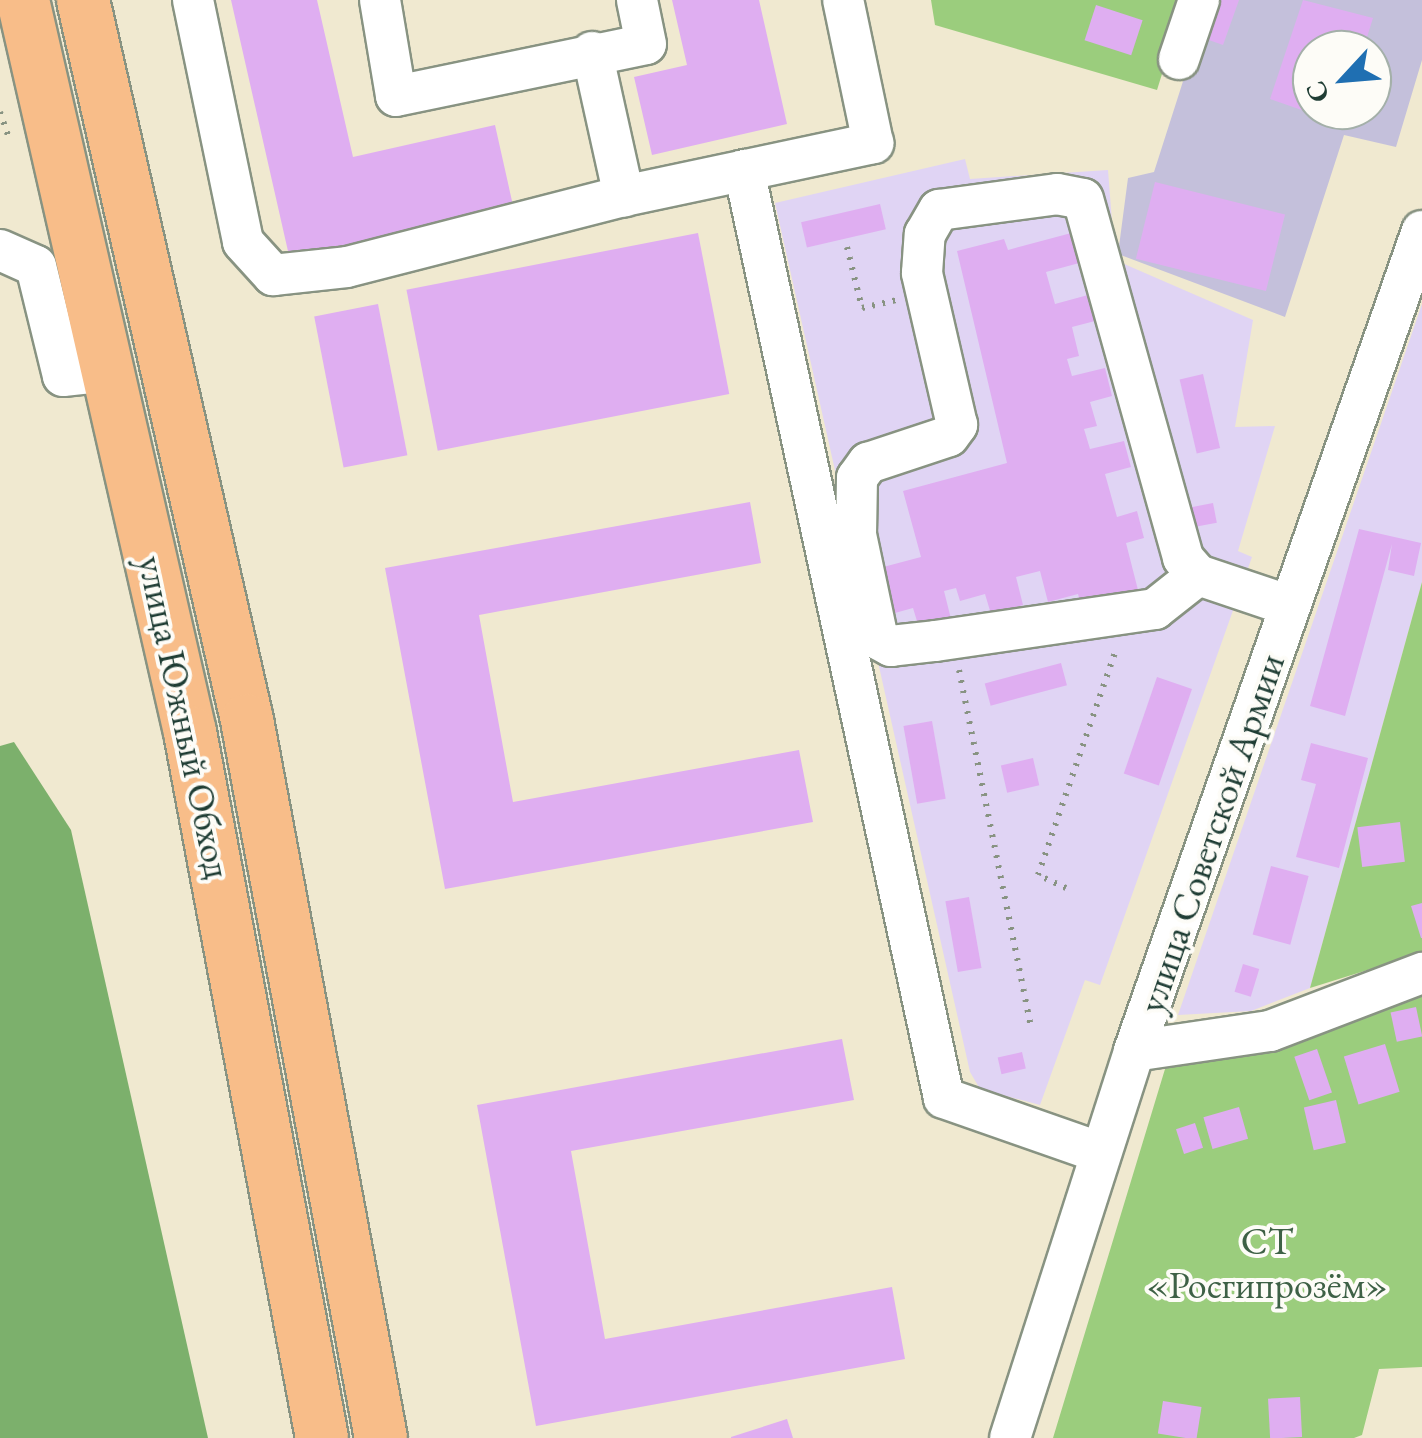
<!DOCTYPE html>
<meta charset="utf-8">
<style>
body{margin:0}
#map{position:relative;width:1422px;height:1438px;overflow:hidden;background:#f0e9d0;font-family:"EB Garamond",serif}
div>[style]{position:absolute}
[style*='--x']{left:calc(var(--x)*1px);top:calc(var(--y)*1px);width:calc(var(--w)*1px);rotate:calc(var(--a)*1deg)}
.built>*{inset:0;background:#e0d4f4}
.industrial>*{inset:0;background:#c4c0db}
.green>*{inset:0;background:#9bcd7d}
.forest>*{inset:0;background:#7cb06c}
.building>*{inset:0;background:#dfaef1;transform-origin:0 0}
.path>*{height:6px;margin-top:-3px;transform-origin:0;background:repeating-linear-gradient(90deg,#889382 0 2.5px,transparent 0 10.5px)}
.roads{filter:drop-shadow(2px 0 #889382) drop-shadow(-2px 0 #889382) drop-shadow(0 2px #889382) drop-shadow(0 -2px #889382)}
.minor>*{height:40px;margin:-20px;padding:0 20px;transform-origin:20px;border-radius:20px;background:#fff}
.major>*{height:52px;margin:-26px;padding:0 26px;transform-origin:26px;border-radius:26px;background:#f8bd89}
span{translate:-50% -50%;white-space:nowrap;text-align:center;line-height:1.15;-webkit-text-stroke:8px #fdfcf7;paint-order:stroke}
.street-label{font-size:38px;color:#1f3d34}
.park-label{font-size:38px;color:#3e6146}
.north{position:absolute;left:1292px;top:30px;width:100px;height:100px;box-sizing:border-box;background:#fdfcf7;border:2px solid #a4b0a9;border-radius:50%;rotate:244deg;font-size:28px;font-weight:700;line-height:40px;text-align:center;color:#1f3d34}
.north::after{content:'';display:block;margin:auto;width:35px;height:45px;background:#1f6fb2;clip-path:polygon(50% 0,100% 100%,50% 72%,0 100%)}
</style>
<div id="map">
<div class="built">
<i style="clip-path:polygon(965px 159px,970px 179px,1108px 170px,1115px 260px,1253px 320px,1235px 427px,1275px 426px,1238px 551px,1252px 557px,1100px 985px,1085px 980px,1040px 1105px,980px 1089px,970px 1072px,775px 203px)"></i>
<i style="clip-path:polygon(1422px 304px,1422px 582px,1310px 988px,1251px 1011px,1178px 1015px)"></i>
</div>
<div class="industrial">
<i style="clip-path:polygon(evenodd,1209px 0,1422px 0,1422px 60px,1396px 147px,1344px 135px,1285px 317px,1118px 254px,1128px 178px,1154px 172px,1209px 0,1312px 50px,1372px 50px,1372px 110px,1312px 110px,1312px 50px)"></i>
</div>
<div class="green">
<i style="clip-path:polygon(931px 0,1185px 0,1157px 90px,935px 25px)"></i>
<i style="clip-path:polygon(1422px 582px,1422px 953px,1310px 988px)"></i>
<i style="clip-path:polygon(1422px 986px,1422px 1367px,1379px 1369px,1362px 1435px,1354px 1438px,1053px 1438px,1165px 1069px)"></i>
</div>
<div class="forest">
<i style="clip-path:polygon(14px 742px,71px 830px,208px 1438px,0 1438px,0 746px)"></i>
</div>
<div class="building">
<i style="clip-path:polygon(231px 0,317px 0,353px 157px,495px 125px,514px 210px,290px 260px)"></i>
<i style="clip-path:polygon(672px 0,759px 0,787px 124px,652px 155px,634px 77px,687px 65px)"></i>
<i style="clip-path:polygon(1221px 0,1239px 0,1223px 45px,1206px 39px)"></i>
<i style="clip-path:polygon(1303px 0,1373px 18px,1363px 50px,1312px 50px,1312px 110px,1343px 110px,1339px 123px,1270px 99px)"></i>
<i style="left:1096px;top:5px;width:49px;height:37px;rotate:18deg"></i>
<i style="left:1155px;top:182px;width:134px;height:79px;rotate:14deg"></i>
<i style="left:880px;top:204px;width:26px;height:81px;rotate:77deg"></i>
<i style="clip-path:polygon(1075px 232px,1083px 262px,1046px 272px,1055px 304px,1088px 295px,1095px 321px,1072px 327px,1079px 356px,1067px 359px,1072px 376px,1105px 368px,1112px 396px,1090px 402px,1097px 426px,1084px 429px,1090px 449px,1124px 441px,1131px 467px,1105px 474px,1117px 517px,1137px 511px,1144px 538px,1126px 543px,1138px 590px,1081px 605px,1078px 594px,1048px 602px,1040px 571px,1016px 577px,1023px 605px,991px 614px,985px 594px,960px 601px,956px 588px,944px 591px,952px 623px,920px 631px,913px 608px,884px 616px,872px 570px,921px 557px,903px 491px,1007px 463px,957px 251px,1004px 239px,1008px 250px)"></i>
<i style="left:698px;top:233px;width:164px;height:297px;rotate:79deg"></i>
<i style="left:378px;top:304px;width:154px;height:65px;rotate:79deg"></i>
<i style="left:1203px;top:374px;width:76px;height:24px;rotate:77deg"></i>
<i style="clip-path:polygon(750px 502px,761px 563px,479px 615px,513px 802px,799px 750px,813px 822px,445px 889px,385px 568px)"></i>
<i style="left:1213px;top:503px;width:20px;height:30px;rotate:79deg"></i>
<i style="clip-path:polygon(1359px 529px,1421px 543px,1414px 576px,1388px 570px,1392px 544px,1345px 716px,1310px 706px)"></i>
<i style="left:1061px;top:663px;width:23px;height:79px;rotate:75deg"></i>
<i style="left:1157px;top:677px;width:37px;height:102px;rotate:19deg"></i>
<i style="left:932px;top:721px;width:79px;height:29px;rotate:80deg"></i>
<i style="clip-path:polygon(1311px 743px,1368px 758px,1339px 868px,1296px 857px,1316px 784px,1301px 780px)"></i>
<i style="left:1033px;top:758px;width:28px;height:33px;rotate:77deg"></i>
<i style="left:1400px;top:822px;width:40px;height:43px;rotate:83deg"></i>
<i style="left:1271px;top:866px;width:39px;height:71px;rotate:15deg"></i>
<i style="left:969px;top:897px;width:72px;height:24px;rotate:80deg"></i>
<i style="clip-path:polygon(1422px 903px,1422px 938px,1421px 938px,1411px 906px)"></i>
<i style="left:1243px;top:964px;width:17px;height:29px;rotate:17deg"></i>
<i style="left:1416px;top:1007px;width:30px;height:26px;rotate:78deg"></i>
<i style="clip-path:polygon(842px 1039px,854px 1100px,571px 1151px,605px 1339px,892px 1287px,905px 1359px,536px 1426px,477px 1105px)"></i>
<i style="left:1385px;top:1044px;width:50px;height:43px;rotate:73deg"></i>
<i style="left:1317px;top:1049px;width:46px;height:24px;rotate:71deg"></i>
<i style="left:1022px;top:1052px;width:17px;height:25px;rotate:77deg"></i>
<i style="left:1336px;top:1100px;width:44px;height:33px;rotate:77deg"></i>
<i style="left:1239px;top:1107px;width:33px;height:37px;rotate:74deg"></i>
<i style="left:1195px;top:1123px;width:26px;height:20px;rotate:72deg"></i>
<i style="left:1300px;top:1397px;width:40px;height:32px;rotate:87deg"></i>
<i style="left:1163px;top:1401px;width:39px;height:33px;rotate:9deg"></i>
<i style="clip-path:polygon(787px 1419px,793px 1438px,731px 1438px,731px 1437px)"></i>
</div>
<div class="path">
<i style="--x:0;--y:112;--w:24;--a:71"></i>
<i style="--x:847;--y:247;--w:63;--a:76.2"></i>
<i style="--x:862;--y:308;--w:35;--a:-13"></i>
<i style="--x:959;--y:670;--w:363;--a:78.6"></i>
<i style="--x:1066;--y:888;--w:31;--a:-155"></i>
<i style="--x:1038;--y:875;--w:238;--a:-70.9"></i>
</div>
<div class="roads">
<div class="minor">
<i style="--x:193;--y:0;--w:247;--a:78.3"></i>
<i style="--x:243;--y:242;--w:45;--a:47.7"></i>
<i style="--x:273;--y:275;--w:74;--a:-6.2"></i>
<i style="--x:347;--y:267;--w:286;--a:-14.4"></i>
<i style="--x:624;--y:196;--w:255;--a:-12"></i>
<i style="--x:873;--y:143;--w:146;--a:-101.8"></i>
<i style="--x:380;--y:0;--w:97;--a:80.5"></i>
<i style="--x:396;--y:96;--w:255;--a:-11.7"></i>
<i style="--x:646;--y:44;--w:45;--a:-101.6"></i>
<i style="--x:592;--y:52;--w:148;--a:77.5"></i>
<i style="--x:1179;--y:59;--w:62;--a:-71.3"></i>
<i style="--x:744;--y:170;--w:949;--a:77.84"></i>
<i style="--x:944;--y:1098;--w:166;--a:19.3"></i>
<i style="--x:0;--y:250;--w:39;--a:24"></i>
<i style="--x:36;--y:266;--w:113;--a:76.2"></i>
<i style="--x:63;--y:376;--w:46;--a:-6.2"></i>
<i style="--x:1198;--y:575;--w:55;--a:141.7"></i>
<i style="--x:1155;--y:609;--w:222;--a:171.7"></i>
<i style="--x:935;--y:641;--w:44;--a:173.5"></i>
<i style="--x:891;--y:646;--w:15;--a:-152"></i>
<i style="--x:878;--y:639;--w:106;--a:-101.9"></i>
<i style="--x:856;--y:535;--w:57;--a:-89"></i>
<i style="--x:857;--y:478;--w:19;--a:-54"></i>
<i style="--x:868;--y:463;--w:85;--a:-18.4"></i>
<i style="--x:949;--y:436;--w:14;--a:-54"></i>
<i style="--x:957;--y:425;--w:156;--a:-103"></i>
<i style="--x:922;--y:273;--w:39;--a:-86"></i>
<i style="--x:925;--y:234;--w:28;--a:-60"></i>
<i style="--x:939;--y:210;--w:119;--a:-7.7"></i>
<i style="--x:1057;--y:194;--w:26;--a:11"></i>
<i style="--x:1083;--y:199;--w:373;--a:74.4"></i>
<i style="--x:1183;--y:558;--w:23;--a:49"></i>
<i style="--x:1198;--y:575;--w:97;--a:18.6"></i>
<i style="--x:1134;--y:1051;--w:137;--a:-8.4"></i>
<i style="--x:1270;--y:1031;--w:163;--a:-20.9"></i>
<i style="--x:1010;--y:1438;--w:406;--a:-72.2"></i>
<i style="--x:1134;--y:1051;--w:869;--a:-70.65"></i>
</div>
<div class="major">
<i style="--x:23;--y:0;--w:751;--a:77.15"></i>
<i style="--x:190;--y:732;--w:718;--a:79.41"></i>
<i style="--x:83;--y:0;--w:738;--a:77.17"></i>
<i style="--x:247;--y:720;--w:730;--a:79.43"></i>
</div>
</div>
<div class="street-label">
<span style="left:185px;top:717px;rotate:78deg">улица Южный Обход</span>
<span style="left:1211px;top:833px;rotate:-71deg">улица Советской Армии</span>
</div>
<div class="park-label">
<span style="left:1267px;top:1263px">СТ<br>«Росгипрозём»</span>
</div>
<div class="north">С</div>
</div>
